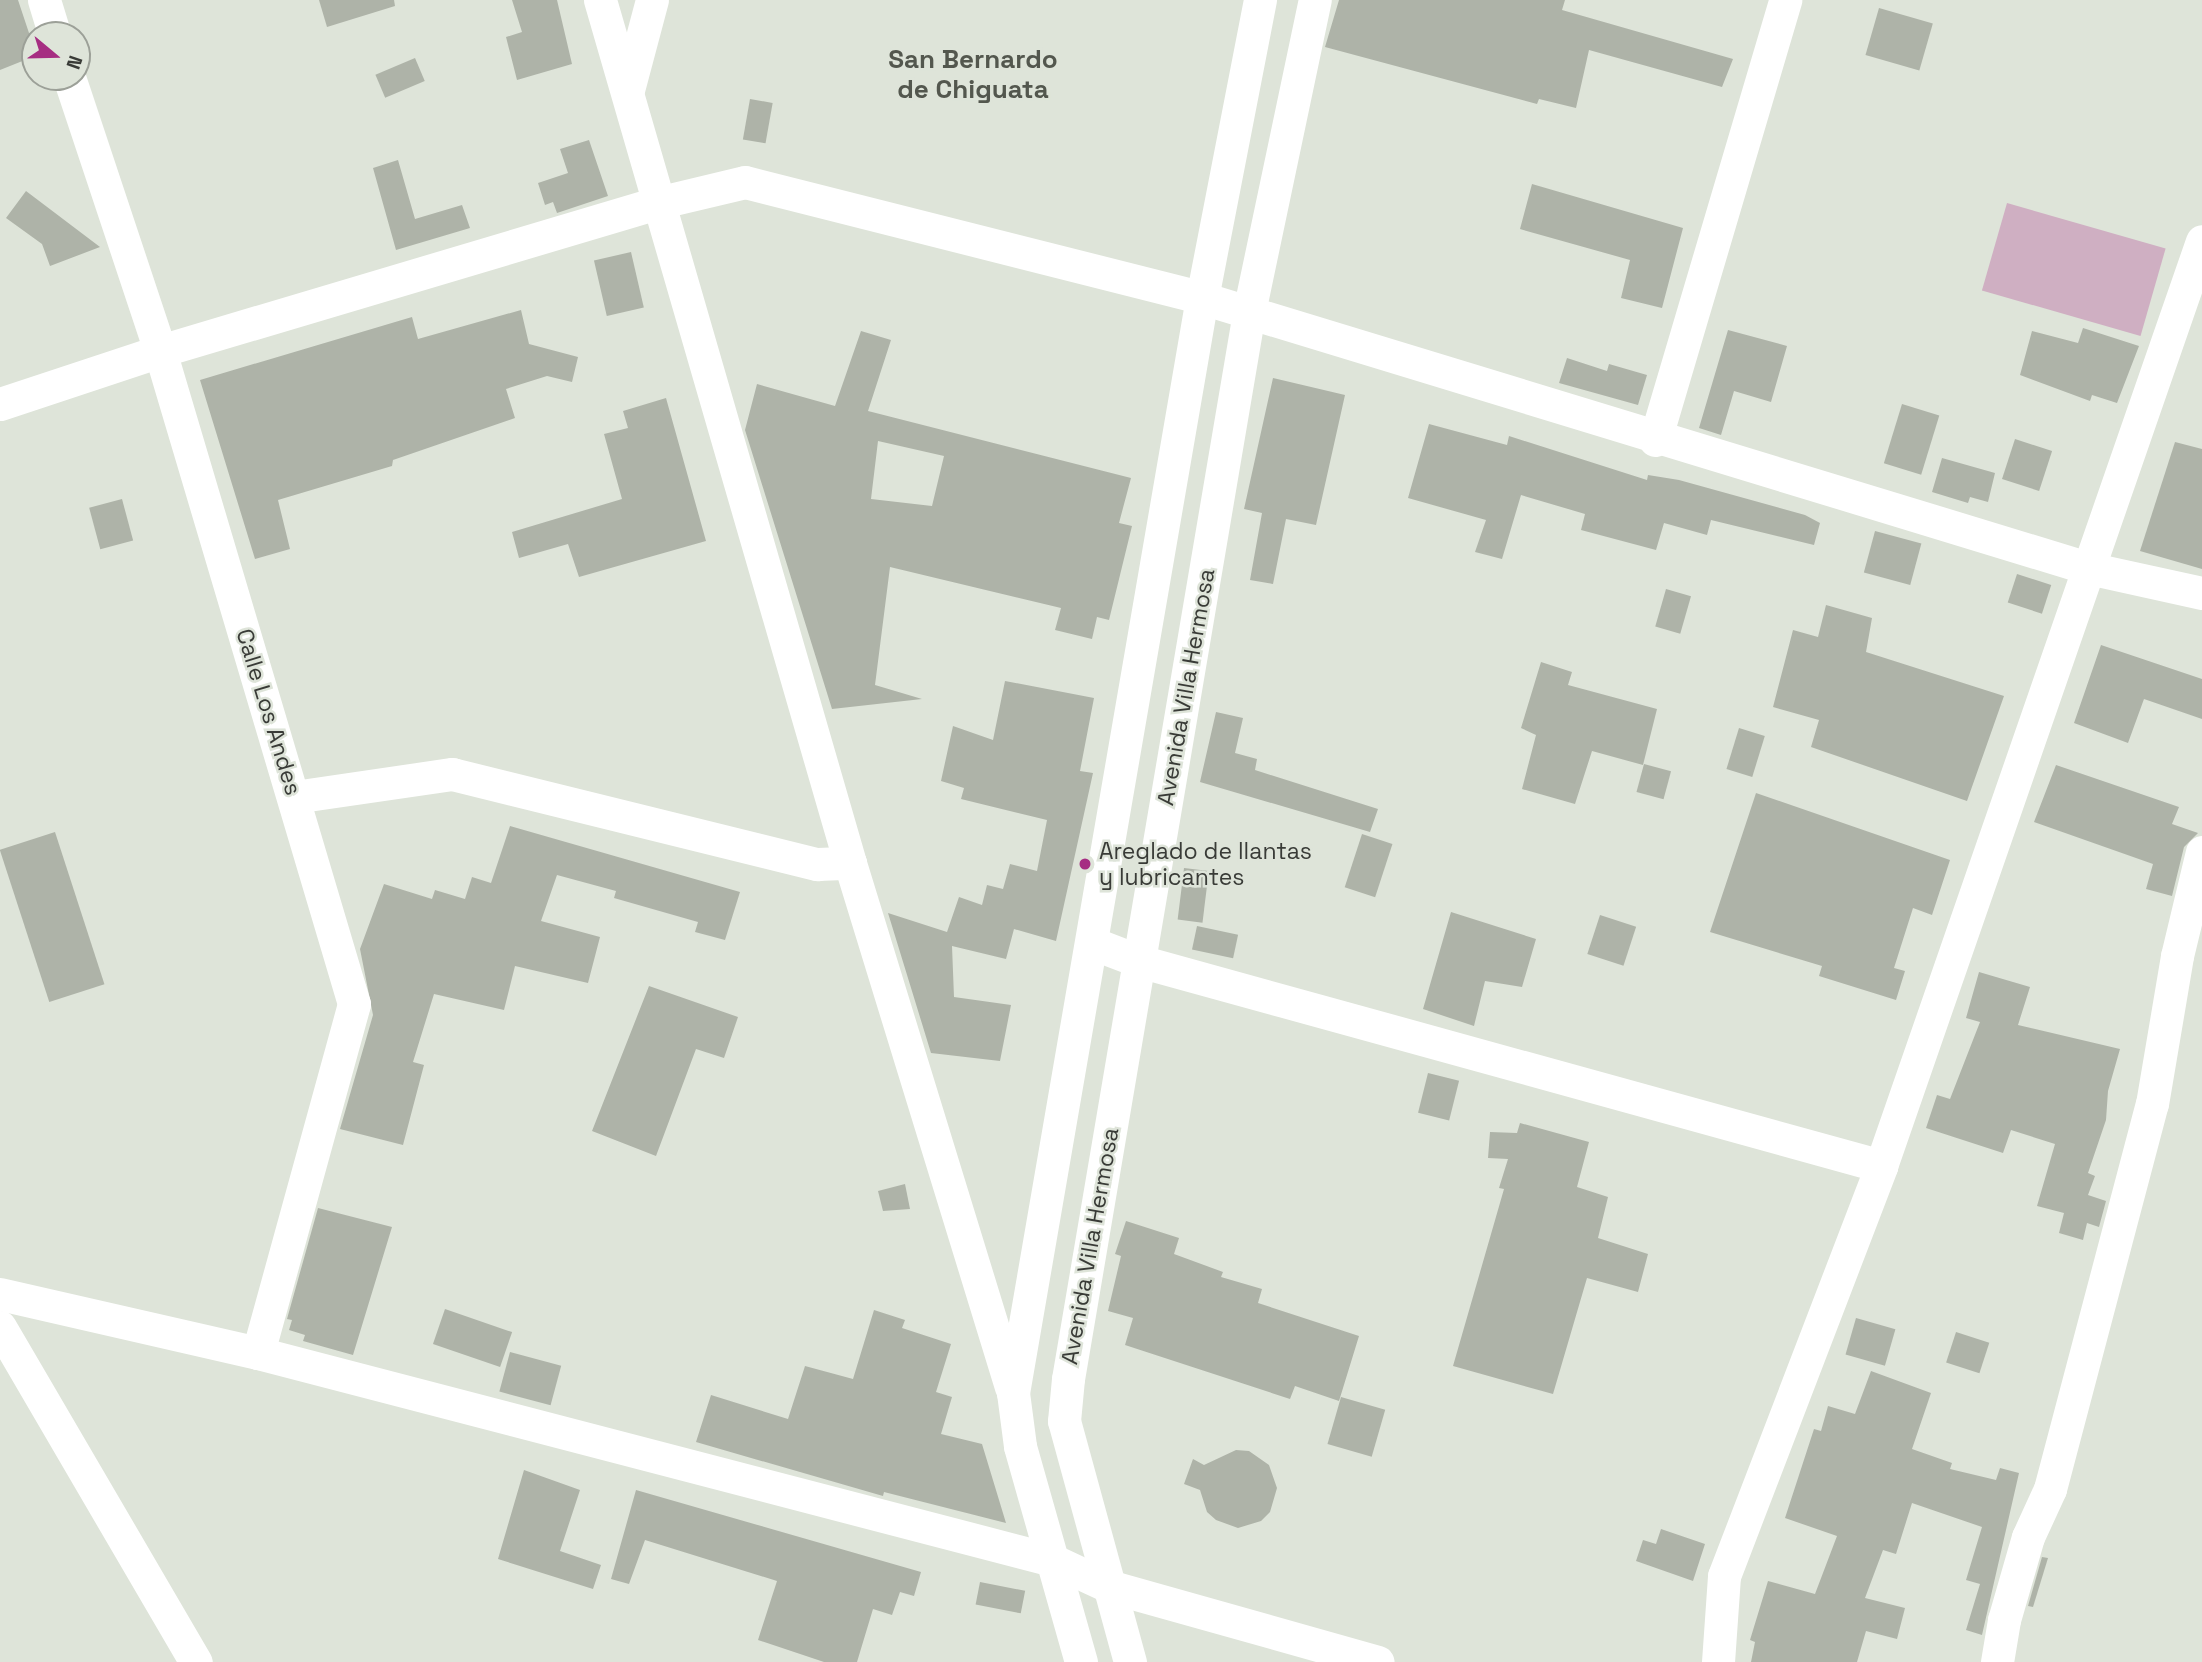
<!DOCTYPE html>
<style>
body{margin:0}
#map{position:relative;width:2202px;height:1662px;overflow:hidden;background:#dee4d9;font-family:"Space Grotesk",sans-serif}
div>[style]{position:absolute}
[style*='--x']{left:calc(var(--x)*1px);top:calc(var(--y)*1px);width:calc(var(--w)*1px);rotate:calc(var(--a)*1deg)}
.green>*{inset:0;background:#cfafc2;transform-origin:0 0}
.building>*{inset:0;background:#aeb3a8;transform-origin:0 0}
.minor>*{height:33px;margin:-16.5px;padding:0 16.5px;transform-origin:16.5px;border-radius:16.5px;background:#fff}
.dots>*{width:19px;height:19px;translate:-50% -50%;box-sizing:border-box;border:4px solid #dee4d9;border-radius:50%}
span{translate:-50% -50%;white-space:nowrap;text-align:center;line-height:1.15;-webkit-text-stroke:5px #dee4d9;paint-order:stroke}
.street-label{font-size:23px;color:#393b37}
.poi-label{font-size:23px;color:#393b37}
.left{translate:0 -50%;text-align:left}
.quarter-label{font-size:26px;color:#53574e;font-weight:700}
.north{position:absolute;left:21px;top:21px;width:70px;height:70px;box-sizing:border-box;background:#dee4d9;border:2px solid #9ca098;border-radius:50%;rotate:109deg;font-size:19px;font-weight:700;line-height:28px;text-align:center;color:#393b37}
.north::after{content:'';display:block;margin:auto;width:24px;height:32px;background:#a62d82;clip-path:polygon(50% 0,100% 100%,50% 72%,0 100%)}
</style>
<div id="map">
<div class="green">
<i style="left:2007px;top:203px;width:165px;height:91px;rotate:16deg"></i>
</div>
<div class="building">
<i style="clip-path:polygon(0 0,18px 0,35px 51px,35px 56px,0 70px)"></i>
<i style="clip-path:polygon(319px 0,394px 0,395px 6px,327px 27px)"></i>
<i style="clip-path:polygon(512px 0,557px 0,572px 64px,517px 80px,506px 37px,522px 32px)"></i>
<i style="clip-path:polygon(1339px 0,1565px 0,1562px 10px,1733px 59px,1722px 87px,1589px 50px,1576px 108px,1539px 99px,1537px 104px,1325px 47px)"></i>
<i style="left:1879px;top:8px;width:56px;height:49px;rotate:16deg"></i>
<i style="left:415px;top:58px;width:25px;height:43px;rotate:67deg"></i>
<i style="left:750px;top:99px;width:23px;height:41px;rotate:10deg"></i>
<i style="clip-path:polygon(589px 140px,608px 196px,557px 213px,553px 202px,545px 205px,538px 183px,568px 173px,560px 149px)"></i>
<i style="clip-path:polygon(398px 160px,415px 219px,462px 205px,470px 228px,396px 250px,373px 168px)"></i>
<i style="clip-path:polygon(1532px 184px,1683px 228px,1662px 308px,1621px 298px,1630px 260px,1520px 229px)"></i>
<i style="clip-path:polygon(26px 191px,100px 247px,50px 266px,42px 244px,6px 218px)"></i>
<i style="left:631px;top:252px;width:57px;height:38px;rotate:77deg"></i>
<i style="clip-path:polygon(521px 310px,529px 344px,578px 357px,572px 382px,547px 376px,506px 389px,515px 418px,393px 460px,392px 466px,278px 500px,290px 549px,255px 559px,200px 380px,412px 317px,418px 339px)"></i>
<i style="clip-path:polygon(2083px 328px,2139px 346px,2117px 403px,2092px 395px,2090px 401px,2020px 375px,2032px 331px,2078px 343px)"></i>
<i style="clip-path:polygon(1728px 330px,1787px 346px,1771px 402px,1734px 391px,1721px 435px,1699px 428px)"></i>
<i style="clip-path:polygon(evenodd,861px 331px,891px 340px,868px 411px,1131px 478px,1119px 523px,1132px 526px,1109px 620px,1097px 617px,1092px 639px,1055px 630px,1061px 608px,890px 567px,875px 685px,922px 699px,832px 709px,745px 430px,757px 384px,835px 406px,861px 331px,878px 441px,944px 456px,932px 506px,871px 499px,878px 441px)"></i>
<i style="clip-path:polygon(1567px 358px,1607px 371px,1609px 364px,1647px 375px,1638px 405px,1559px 383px)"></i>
<i style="clip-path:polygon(1273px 378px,1345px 395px,1316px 525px,1286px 519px,1273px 584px,1250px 580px,1262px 513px,1244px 509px)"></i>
<i style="clip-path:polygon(666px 398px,706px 541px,579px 577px,568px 544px,519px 558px,512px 532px,622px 499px,604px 434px,628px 428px,623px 411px)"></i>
<i style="left:1902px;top:404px;width:39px;height:62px;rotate:17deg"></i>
<i style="clip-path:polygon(1429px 424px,1507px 445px,1509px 436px,1647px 480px,1648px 475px,1679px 480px,1805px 515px,1820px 523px,1814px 545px,1711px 520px,1707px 535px,1664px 523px,1656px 550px,1581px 530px,1585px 514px,1521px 495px,1502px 559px,1475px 552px,1486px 520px,1408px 498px)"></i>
<i style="left:2015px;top:439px;width:39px;height:42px;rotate:18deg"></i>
<i style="clip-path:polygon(2175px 442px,2202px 449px,2202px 569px,2140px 551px)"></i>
<i style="clip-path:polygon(1942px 458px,1995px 473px,1988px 502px,1970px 497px,1968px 503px,1932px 492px)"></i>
<i style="left:122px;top:499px;width:43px;height:34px;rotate:75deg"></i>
<i style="left:1875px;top:531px;width:48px;height:43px;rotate:15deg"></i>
<i style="left:2017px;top:574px;width:36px;height:30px;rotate:18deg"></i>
<i style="left:1666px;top:589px;width:26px;height:39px;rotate:16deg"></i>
<i style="clip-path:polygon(1826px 605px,1872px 618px,1866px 652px,2004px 696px,1967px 801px,1811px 747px,1819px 720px,1773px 707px,1793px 630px,1818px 637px)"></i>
<i style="clip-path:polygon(2101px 645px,2202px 679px,2202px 719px,2144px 699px,2128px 743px,2074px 723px)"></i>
<i style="clip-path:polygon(1541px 662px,1572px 672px,1568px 685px,1657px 709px,1643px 765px,1592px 751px,1575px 804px,1522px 789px,1536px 735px,1521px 728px)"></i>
<i style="clip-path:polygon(1005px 681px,1094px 698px,1080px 771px,1093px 773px,1056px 941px,1014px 929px,1006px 959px,952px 946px,954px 997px,1011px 1005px,1000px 1061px,931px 1053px,888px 913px,947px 932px,959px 897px,982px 905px,987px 885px,1003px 889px,1010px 864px,1037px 871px,1047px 820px,961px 799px,964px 788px,941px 781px,953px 726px,993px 740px)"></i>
<i style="clip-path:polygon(1216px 712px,1243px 718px,1235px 753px,1257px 759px,1255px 770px,1378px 809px,1370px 832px,1200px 782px)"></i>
<i style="left:1739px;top:728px;width:27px;height:43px;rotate:17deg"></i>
<i style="left:1644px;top:764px;width:28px;height:29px;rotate:15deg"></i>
<i style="clip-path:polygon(2056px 765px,2179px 807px,2172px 824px,2198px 833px,2184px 847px,2172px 896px,2146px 889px,2153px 864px,2034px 822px)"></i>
<i style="clip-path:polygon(1756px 793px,1950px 860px,1932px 915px,1913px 908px,1894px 968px,1905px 971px,1896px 1000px,1819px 976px,1822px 966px,1710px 932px)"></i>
<i style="clip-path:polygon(510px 826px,740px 892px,725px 940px,695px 932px,698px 922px,614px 898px,616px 891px,557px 875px,541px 921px,600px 937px,588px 983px,515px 966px,504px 1010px,434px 994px,413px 1062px,424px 1065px,403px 1145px,340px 1129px,373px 1015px,360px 949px,384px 884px,432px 899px,435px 890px,465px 899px,472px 877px,491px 883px)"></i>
<i style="left:55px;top:832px;width:160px;height:58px;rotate:72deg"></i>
<i style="left:1362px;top:834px;width:32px;height:56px;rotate:18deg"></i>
<i style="left:1184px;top:868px;width:25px;height:52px;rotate:7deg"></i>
<i style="clip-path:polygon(1451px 912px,1536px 939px,1522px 987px,1485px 981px,1474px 1026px,1423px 1009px)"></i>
<i style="left:1600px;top:915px;width:38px;height:41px;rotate:18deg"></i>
<i style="left:1197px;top:926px;width:42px;height:24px;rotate:12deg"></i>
<i style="clip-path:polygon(1979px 972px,2030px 987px,2018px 1025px,2120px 1049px,2108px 1091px,2106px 1120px,2088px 1173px,2095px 1176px,2088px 1195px,2106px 1201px,2099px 1227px,2087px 1223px,2083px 1240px,2059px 1233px,2064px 1213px,2037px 1206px,2055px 1144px,2011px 1130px,2003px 1153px,1926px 1128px,1937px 1095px,1950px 1099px,1980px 1022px,1966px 1018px)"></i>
<i style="clip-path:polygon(649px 986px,738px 1017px,724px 1058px,696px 1049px,656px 1156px,592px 1131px)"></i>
<i style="left:1428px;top:1073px;width:32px;height:41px;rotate:14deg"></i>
<i style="clip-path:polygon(1520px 1123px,1589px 1142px,1577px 1187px,1608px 1197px,1598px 1238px,1648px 1254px,1638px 1292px,1587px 1278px,1553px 1394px,1453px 1366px,1504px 1189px,1499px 1188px,1508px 1159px,1488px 1158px,1490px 1132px,1517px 1133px)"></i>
<i style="clip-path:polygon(905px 1184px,910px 1209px,883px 1211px,878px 1191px)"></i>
<i style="clip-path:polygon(318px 1208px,392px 1227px,353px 1355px,303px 1341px,305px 1335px,289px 1330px,292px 1320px,287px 1319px)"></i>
<i style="clip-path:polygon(1126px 1221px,1179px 1238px,1174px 1254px,1223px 1272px,1221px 1277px,1262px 1289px,1258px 1303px,1359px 1336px,1339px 1401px,1295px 1386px,1290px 1399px,1125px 1345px,1133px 1318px,1108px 1311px,1121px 1256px,1115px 1254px)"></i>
<i style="left:445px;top:1309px;width:71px;height:37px;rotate:19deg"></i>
<i style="clip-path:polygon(874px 1310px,905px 1320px,902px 1328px,951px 1344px,936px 1392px,952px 1397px,941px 1434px,982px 1444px,1006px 1523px,884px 1492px,883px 1496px,696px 1442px,711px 1395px,788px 1419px,805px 1366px,853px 1379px)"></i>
<i style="left:1856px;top:1318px;width:41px;height:38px;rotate:16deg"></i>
<i style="left:1956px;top:1332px;width:35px;height:32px;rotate:18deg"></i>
<i style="left:510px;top:1352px;width:53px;height:41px;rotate:15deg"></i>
<i style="clip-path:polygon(1871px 1371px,1931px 1393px,1912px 1449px,1952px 1463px,1950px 1469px,1996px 1480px,2000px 1468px,2019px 1473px,1982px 1635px,1966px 1630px,1980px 1584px,1966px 1580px,1982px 1527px,1912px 1503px,1896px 1554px,1883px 1550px,1865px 1598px,1905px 1608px,1897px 1639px,1866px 1631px,1857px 1662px,1751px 1662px,1755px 1642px,1750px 1640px,1768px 1581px,1815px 1594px,1837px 1536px,1785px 1518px,1814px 1429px,1821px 1431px,1828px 1406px,1855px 1414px)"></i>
<i style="left:1341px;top:1397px;width:46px;height:49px;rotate:16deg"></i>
<i style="clip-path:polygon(1236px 1450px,1249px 1451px,1269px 1465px,1277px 1488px,1270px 1512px,1261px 1521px,1238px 1528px,1216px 1520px,1207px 1512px,1200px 1490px,1184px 1484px,1193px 1459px,1204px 1465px)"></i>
<i style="clip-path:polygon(524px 1470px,580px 1490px,560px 1551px,601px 1565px,593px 1589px,498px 1559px)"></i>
<i style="clip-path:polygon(636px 1490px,921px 1572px,914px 1596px,900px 1592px,892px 1615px,873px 1609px,857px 1662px,824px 1662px,758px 1640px,777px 1581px,645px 1540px,629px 1584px,611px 1579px)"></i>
<i style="clip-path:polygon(1661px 1529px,1705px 1544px,1693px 1581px,1636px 1561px,1643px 1540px,1656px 1544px)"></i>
<i style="clip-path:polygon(2042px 1557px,2048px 1558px,2033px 1607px,2028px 1606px)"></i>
<i style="left:980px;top:1582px;width:46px;height:23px;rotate:11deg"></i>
</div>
<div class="minor">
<i style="--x:44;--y:0;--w:37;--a:73"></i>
<i style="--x:600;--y:0;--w:898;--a:73.84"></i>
<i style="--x:850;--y:863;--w:548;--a:72.92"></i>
<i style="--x:69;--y:77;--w:289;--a:71.6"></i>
<i style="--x:160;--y:351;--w:681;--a:73.45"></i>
<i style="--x:354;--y:1004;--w:362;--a:105.4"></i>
<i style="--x:628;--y:90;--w:93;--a:-75.1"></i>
<i style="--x:0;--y:404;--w:169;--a:-18.3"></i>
<i style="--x:160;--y:351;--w:519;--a:-16.58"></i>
<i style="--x:657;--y:203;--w:90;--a:-13.4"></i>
<i style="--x:745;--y:182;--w:471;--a:14.2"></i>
<i style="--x:1202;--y:298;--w:926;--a:16.95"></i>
<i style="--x:2088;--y:568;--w:117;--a:12.4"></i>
<i style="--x:1655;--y:440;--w:459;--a:-73.5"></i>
<i style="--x:294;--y:797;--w:160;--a:-8.3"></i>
<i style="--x:452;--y:774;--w:376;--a:13.9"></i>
<i style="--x:817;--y:864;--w:33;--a:-2"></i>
<i style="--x:1092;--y:943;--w:50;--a:21"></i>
<i style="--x:1139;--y:961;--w:770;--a:15.44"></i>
<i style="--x:0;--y:1294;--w:265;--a:12.9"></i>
<i style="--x:258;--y:1353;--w:821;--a:14.61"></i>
<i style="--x:1052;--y:1560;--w:62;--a:24.9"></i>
<i style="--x:1108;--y:1586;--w:280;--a:15.7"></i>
<i style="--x:0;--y:1327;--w:388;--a:59.7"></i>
<i style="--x:1081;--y:1662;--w:224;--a:-105.8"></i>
<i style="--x:1020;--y:1446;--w:53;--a:-97.5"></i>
<i style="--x:1013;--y:1393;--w:1111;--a:-80.21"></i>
<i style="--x:1202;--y:298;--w:304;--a:-79"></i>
<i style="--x:1130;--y:1662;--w:250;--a:-105.3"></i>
<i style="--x:1064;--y:1421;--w:42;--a:-84.6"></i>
<i style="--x:1068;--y:1379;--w:1082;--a:-80.37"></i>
<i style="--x:1249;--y:312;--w:319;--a:-78.1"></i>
<i style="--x:1718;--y:1662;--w:86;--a:-86"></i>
<i style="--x:1724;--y:1576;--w:439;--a:-69"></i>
<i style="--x:1881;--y:1166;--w:979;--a:-70.86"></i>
<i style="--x:1997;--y:1662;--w:43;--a:-80.5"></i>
<i style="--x:2004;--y:1620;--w:86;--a:-73.9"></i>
<i style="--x:2028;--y:1537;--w:53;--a:-65.4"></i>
<i style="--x:2050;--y:1489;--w:398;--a:-75.2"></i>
<i style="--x:2152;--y:1104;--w:150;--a:-80.4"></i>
<i style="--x:2177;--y:956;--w:107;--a:-76.5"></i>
</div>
<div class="dots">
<i style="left:1085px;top:864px;background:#a62d82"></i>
</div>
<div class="street-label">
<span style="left:1186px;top:687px;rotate:-80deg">Avenida Villa Hermosa</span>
<span style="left:269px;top:712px;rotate:73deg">Calle Los Andes</span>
<span style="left:1090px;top:1246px;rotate:-80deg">Avenida Villa Hermosa</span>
</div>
<div class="poi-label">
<span class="left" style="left:1099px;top:864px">Areglado de llantas<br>y lubricantes</span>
</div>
<div class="quarter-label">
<span style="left:973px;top:75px">San Bernardo<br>de Chiguata</span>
</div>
<div class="north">N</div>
</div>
